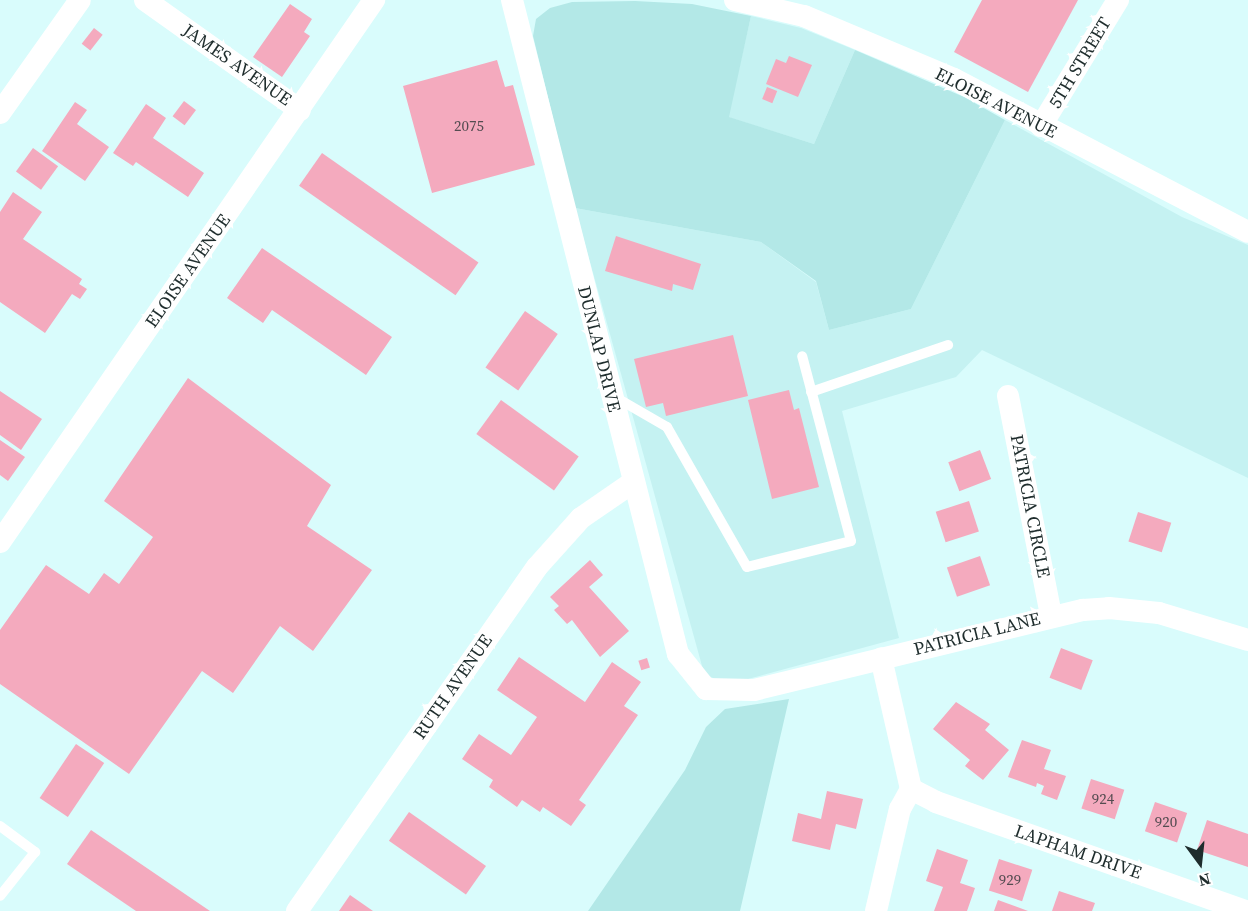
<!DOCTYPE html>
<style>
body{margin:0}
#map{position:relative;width:1248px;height:911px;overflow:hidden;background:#d9fcfc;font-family:"Source Serif 4",serif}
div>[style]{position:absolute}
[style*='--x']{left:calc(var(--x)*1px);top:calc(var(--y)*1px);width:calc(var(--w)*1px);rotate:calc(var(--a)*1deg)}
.built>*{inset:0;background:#c5f2f2}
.green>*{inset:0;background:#b3e8e7}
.building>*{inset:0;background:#f4aabe;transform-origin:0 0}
.lane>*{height:10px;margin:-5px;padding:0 5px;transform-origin:5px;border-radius:5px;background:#fff}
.street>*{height:22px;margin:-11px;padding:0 11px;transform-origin:11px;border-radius:11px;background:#fff}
span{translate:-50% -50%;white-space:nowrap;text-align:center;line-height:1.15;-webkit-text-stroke:6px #fff;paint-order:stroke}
.number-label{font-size:15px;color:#544c51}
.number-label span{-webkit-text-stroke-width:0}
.street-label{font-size:18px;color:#1f2d2d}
.north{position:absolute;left:1170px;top:833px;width:60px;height:60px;-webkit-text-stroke:4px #fff;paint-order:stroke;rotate:165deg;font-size:16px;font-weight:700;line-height:24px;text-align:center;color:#1f2d2d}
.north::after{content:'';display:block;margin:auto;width:21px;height:27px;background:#1f2d2d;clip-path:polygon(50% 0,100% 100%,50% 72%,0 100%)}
</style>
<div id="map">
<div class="built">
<i style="clip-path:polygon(751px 16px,801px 28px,855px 50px,814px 144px,728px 117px)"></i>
<i style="clip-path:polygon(1005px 120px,1182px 217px,1248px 245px,1248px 478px,982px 350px,956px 377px,842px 411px,899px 638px,748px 679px,720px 682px,704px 673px,575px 208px,761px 242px,816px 282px,829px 330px,911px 309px)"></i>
</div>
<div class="green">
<i style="clip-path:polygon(635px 1px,692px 4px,751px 16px,729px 117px,814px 144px,855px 50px,964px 97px,1005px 120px,911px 309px,829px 330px,816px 281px,761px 242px,575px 208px,533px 36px,536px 19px,550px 8px,572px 2px)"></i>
<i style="clip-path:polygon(789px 699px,740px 911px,588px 911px,685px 770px,706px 727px,725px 709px)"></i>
</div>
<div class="building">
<i style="clip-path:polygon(982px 0,1078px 0,1028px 92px,954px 52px)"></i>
<i style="clip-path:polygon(290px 4px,312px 19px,304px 32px,310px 36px,282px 77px,253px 57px)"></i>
<i style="left:94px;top:28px;width:11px;height:20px;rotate:38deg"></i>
<i style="clip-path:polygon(789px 56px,812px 65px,798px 97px,766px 84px,776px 59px,786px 63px)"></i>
<i style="clip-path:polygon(497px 60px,505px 87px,513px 85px,535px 165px,432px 193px,403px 86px)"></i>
<i style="left:767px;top:87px;width:11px;height:13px;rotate:22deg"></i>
<i style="left:184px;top:101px;width:15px;height:19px;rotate:37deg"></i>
<i style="clip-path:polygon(75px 102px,87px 110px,77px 124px,109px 147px,85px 181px,42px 151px)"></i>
<i style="clip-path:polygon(146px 104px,166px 118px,153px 138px,204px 173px,188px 197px,136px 162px,133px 166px,113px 153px)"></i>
<i style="left:33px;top:148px;width:31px;height:29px;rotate:36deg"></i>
<i style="left:322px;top:153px;width:191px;height:40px;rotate:35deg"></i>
<i style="clip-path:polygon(13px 192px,42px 212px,23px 239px,82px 279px,79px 284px,87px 289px,80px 299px,72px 294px,45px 333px,0 302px,0 212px)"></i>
<i style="clip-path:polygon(616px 236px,701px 264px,693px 290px,673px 284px,672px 291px,605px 271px)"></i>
<i style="clip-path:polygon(262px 248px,392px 337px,366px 375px,272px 310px,263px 323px,227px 298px)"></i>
<i style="left:525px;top:311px;width:40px;height:69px;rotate:35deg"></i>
<i style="clip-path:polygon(733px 335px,748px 396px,666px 416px,663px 403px,646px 407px,634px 359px)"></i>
<i style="clip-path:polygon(188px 378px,331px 485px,307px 526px,372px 570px,313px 651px,280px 626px,233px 693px,202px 671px,129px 774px,0 684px,0 630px,46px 565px,89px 594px,104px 573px,119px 584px,153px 537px,104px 501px)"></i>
<i style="clip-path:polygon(789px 390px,794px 410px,799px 408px,819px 487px,772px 499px,748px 400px)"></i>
<i style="clip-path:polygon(0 391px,42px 419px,21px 450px,0 435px)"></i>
<i style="left:501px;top:400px;width:96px;height:42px;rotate:36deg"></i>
<i style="clip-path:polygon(0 440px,25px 457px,8px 481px,0 475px)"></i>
<i style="left:980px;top:450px;width:31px;height:34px;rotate:69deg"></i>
<i style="left:969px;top:501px;width:32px;height:35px;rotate:72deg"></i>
<i style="left:1138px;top:512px;width:35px;height:31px;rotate:18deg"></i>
<i style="left:980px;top:556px;width:31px;height:35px;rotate:71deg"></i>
<i style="clip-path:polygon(590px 560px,603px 575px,589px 587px,629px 631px,600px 657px,572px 620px,567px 624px,554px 610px,559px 606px,550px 597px)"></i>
<i style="left:1061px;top:648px;width:34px;height:32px;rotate:21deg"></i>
<i style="clip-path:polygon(519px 657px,585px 702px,612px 662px,641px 682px,624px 706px,638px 715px,579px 800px,586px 805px,571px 826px,543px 807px,540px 812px,522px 800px,517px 807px,489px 787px,493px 780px,462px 759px,479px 734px,511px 755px,537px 717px,497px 690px)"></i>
<i style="left:647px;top:658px;width:10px;height:9px;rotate:73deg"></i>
<i style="clip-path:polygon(956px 702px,990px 724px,985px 730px,1009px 750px,983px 780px,965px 766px,970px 760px,933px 729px)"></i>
<i style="clip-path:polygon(1022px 740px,1051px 750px,1044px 769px,1066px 776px,1057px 800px,1041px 794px,1044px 786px,1037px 783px,1036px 787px,1008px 777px)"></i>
<i style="left:76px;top:744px;width:34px;height:65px;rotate:34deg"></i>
<i style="left:1091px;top:779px;width:35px;height:31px;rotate:18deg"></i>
<i style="clip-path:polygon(827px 791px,863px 799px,856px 829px,836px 824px,830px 850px,792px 841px,798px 813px,821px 819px)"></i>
<i style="left:1155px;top:802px;width:34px;height:31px;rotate:19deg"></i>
<i style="left:409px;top:812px;width:94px;height:35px;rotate:35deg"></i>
<i style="clip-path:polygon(1207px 820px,1248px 834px,1248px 867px,1197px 850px)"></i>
<i style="clip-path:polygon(91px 830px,210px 911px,136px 911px,67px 864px)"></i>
<i style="clip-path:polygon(937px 849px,968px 860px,960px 883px,975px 888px,967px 911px,934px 911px,943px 887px,926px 881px)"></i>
<i style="left:999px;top:859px;width:35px;height:33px;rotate:18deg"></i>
<i style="clip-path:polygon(1059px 891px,1095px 903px,1092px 911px,1052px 911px)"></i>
<i style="clip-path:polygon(350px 895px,373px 911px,339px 911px)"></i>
<i style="clip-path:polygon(998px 900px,1028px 911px,994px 911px)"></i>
</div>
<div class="lane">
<i style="--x:811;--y:392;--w:145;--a:-18.9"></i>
<i style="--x:615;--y:397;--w:60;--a:30"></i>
<i style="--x:667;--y:427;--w:161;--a:60.3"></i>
<i style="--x:747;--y:567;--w:107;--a:-14"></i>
<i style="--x:851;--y:541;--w:191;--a:-104.8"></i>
<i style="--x:0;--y:826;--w:44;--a:36.6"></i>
<i style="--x:35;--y:852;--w:56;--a:128.5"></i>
</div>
<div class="street">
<i style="--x:145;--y:0;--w:190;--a:35.4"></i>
<i style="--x:512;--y:0;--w:675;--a:75.76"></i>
<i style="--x:678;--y:654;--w:45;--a:51.3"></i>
<i style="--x:706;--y:689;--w:48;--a:1.2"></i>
<i style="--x:754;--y:690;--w:339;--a:-13.7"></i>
<i style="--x:1083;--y:610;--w:26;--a:-4"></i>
<i style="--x:1109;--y:608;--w:50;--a:5.7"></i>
<i style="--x:1159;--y:613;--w:93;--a:16.9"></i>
<i style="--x:735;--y:0;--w:71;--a:13.1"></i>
<i style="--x:804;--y:16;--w:163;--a:22.8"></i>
<i style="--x:954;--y:79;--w:331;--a:27.5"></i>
<i style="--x:0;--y:113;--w:138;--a:-54.7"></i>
<i style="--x:1041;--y:126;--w:148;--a:-58.6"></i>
<i style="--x:1008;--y:396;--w:223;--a:78.9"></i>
<i style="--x:0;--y:542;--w:659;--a:-55.39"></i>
<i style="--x:911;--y:789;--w:28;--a:27"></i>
<i style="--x:936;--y:802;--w:329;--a:19.4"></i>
<i style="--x:297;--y:911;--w:419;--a:-55.1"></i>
<i style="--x:537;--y:567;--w:66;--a:-48.1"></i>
<i style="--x:581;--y:518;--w:62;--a:-34.5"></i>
<i style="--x:876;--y:911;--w:105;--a:-76.8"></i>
<i style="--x:900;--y:809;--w:23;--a:-61"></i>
<i style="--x:911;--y:789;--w:134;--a:-102.9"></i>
</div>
<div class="number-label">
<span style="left:469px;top:126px">2075</span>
<span style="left:1103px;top:799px">924</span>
<span style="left:1166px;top:822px">920</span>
<span style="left:1010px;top:880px">929</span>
</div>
<div class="street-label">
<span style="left:1080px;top:63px;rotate:-59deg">5TH STREET</span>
<span style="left:237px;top:65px;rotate:35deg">JAMES AVENUE</span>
<span style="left:996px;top:103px;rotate:27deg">ELOISE AVENUE</span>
<span style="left:188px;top:271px;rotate:-55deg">ELOISE AVENUE</span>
<span style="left:599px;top:349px;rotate:76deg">DUNLAP DRIVE</span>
<span style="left:1030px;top:506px;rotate:79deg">PATRICIA CIRCLE</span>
<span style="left:977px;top:634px;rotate:-14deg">PATRICIA LANE</span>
<span style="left:453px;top:687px;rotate:-55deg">RUTH AVENUE</span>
<span style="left:1078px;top:852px;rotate:19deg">LAPHAM DRIVE</span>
</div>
<div class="north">N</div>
</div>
